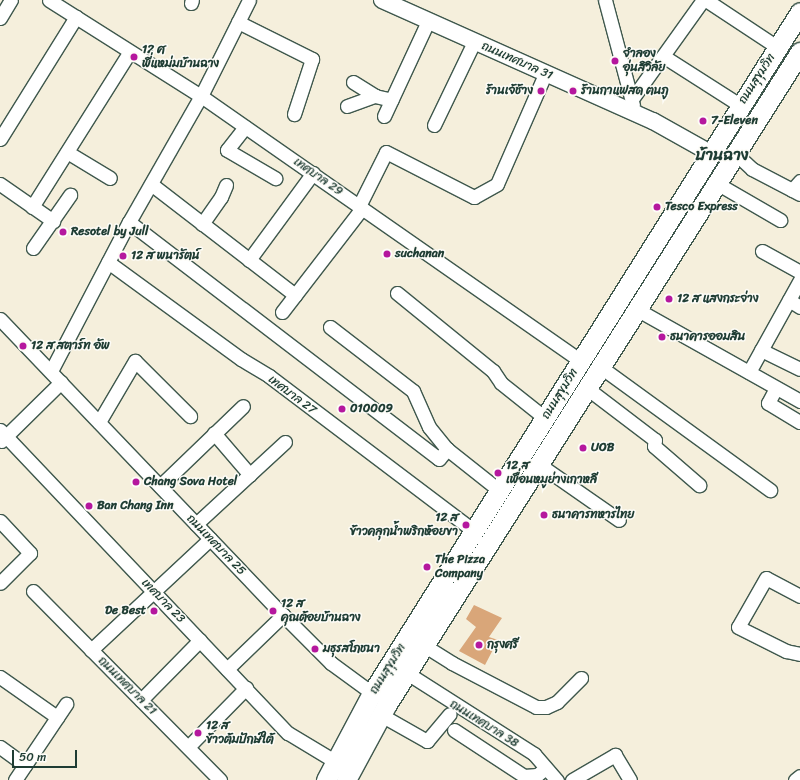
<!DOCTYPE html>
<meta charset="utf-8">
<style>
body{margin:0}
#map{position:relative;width:800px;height:780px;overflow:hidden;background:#f5efdc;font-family:Sriracha,"Playpen Sans Thai",sans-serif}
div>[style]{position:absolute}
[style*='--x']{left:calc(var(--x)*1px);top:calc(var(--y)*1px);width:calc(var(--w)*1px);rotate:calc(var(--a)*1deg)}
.building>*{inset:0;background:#d9a679}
.roads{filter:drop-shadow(1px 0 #3f584d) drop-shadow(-1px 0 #3f584d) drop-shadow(0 1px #3f584d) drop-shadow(0 -1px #3f584d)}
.minor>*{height:13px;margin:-6.5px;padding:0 6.5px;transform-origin:6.5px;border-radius:6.5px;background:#fff}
.major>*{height:16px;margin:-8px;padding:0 8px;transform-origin:8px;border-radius:8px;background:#fff}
.highway>*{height:19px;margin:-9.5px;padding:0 9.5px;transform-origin:9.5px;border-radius:9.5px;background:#fff}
.dots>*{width:11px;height:11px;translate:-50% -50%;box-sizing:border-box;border:2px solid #fdfcf7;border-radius:50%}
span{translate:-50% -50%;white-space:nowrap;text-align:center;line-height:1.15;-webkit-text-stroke:3px #fdfcf7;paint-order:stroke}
.poi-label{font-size:12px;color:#1f3d34;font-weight:700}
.left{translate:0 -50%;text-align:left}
.right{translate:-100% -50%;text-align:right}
.street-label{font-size:12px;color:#1f3d34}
.district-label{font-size:16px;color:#1f3d34;font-weight:700}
.scale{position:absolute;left:12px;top:750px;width:65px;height:18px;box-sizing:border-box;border:2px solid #1f3d34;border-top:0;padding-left:5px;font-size:12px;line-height:14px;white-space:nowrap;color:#1f3d34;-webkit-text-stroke:3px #fdfcf7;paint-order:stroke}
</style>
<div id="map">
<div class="building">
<i style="clip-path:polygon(474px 605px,502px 618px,489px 637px,498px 640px,485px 665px,459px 651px,476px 627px,466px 619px)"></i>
</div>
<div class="roads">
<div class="minor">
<i style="--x:49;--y:0;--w:180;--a:32.3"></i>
<i style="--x:201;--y:96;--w:463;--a:34.9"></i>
<i style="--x:605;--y:0;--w:109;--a:75.1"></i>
<i style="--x:706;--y:0;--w:85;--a:33.5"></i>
<i style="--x:191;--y:3;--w:3;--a:-72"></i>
<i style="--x:0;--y:18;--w:21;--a:-59"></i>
<i style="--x:238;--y:22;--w:83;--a:26.6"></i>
<i style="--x:312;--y:59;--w:58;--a:108.1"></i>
<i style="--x:663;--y:56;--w:91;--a:32.5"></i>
<i style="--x:353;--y:82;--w:26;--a:32"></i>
<i style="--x:632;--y:99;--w:122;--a:-54.4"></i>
<i style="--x:347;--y:106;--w:30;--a:-20"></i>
<i style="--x:375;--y:96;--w:17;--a:13"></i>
<i style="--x:384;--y:116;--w:105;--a:-65.1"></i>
<i style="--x:434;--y:125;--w:92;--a:-64.3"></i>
<i style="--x:245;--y:127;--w:29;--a:128"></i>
<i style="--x:227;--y:150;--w:56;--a:30.3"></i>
<i style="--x:0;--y:139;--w:144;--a:-58.1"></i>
<i style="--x:67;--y:152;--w:50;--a:31.2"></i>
<i style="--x:736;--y:154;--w:22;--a:43"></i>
<i style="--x:752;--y:169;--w:54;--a:27.5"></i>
<i style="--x:0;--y:184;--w:65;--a:34.9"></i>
<i style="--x:151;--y:184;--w:182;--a:37.6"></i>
<i style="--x:718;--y:184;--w:72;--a:30.1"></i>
<i style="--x:792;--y:190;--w:12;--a:-48"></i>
<i style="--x:359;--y:206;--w:60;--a:-63.4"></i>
<i style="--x:386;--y:152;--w:99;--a:27.1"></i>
<i style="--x:474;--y:197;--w:26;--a:-29"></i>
<i style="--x:497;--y:184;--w:120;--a:-66.4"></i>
<i style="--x:32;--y:207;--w:182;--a:-57.8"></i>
<i style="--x:129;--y:222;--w:390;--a:37.4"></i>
<i style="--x:439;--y:459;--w:13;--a:-51"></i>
<i style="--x:202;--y:224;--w:33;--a:-55"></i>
<i style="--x:221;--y:197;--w:13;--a:-67"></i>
<i style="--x:33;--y:248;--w:65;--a:-55.1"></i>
<i style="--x:762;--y:251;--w:43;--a:28.9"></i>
<i style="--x:249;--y:260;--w:108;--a:-53.7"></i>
<i style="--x:108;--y:262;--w:165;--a:36.1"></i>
<i style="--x:241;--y:359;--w:33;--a:31"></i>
<i style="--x:269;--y:376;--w:257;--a:37.1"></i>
<i style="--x:397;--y:293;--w:124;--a:39.1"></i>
<i style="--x:493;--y:371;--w:14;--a:56"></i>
<i style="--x:501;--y:383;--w:56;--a:38.5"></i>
<i style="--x:789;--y:300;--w:13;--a:32"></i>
<i style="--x:638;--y:310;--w:186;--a:29.3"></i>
<i style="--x:282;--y:312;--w:131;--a:-52.4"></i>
<i style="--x:0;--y:319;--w:410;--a:46.3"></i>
<i style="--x:283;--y:615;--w:68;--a:45"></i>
<i style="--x:331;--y:663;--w:51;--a:36.2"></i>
<i style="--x:330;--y:327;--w:105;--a:37.6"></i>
<i style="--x:413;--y:391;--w:39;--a:66"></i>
<i style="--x:429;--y:427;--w:28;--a:51"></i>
<i style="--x:447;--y:449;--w:68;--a:38.4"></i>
<i style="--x:761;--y:350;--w:43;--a:26"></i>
<i style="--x:602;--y:368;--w:208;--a:36"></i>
<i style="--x:51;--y:371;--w:168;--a:-62.4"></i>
<i style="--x:129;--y:222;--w:145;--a:-60.3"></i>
<i style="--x:201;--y:96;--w:107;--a:-63.4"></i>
<i style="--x:749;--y:372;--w:105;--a:-61"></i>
<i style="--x:776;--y:388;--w:17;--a:118"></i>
<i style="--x:768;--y:403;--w:37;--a:31"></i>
<i style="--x:588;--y:389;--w:84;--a:37.3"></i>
<i style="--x:655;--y:440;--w:6;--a:99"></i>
<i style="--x:654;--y:446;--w:60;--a:40.9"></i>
<i style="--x:99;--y:422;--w:71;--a:-59.5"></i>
<i style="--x:135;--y:361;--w:78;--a:45"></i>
<i style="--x:0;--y:430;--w:418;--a:46.5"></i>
<i style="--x:288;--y:733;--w:56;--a:31.1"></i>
<i style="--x:214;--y:433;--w:55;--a:49.4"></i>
<i style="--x:1;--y:441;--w:84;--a:-44.5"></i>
<i style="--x:540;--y:465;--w:96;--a:34.8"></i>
<i style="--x:160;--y:486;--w:115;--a:-43.9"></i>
<i style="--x:0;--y:521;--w:44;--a:46.8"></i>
<i style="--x:30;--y:553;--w:42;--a:135"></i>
<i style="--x:196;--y:524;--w:121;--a:-42.7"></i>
<i style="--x:33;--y:591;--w:266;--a:45.3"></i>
<i style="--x:800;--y:596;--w:38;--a:-152"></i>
<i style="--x:766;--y:578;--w:56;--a:119.7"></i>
<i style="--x:738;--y:627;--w:54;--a:26.6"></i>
<i style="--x:786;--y:651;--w:14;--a:12"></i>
<i style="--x:425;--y:646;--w:32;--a:32"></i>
<i style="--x:452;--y:663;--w:95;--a:27.6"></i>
<i style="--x:536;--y:707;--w:10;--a:0"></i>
<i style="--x:546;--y:707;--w:12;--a:-24"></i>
<i style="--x:557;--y:702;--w:34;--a:-45"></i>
<i style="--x:91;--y:650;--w:163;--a:-43"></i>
<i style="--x:227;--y:669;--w:78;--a:-44"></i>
<i style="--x:407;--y:673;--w:151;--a:32.5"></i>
<i style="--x:534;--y:754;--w:35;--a:49"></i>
<i style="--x:0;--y:677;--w:70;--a:35.1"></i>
<i style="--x:141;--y:700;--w:84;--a:-45.5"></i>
<i style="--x:381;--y:715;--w:53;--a:29.5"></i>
<i style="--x:427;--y:741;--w:35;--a:-50"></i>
<i style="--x:454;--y:730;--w:84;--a:33.3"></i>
<i style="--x:524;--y:776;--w:13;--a:-4"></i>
<i style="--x:537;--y:775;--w:11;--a:-38"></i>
<i style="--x:0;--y:747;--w:31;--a:36"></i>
<i style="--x:188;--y:747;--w:83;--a:-45.5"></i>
<i style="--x:15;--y:780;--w:92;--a:-56.1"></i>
<i style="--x:572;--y:780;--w:50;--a:-30.2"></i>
<i style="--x:615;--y:755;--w:29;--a:59"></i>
<i style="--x:795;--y:780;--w:6;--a:-39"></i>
</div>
<div class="major">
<i style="--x:382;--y:0;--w:297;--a:24.1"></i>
<i style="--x:653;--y:121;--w:65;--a:29.3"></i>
</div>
<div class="highway">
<i style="--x:326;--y:780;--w:98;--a:-62.1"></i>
<i style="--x:372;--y:693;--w:804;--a:-57.85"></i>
<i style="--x:346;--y:780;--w:86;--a:-61.7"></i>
<i style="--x:387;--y:704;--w:772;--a:-57.65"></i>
</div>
</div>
<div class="dots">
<i style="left:134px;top:57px;background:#b5179e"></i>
<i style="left:615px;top:61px;background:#b5179e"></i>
<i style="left:541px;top:91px;background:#b5179e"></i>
<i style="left:573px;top:91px;background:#b5179e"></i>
<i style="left:703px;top:121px;background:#b5179e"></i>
<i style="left:657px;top:207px;background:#b5179e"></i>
<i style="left:63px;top:232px;background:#b5179e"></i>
<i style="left:387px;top:254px;background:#b5179e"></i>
<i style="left:123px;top:256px;background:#b5179e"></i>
<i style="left:669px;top:299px;background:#b5179e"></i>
<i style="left:662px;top:337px;background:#b5179e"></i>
<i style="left:23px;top:346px;background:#b5179e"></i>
<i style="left:342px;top:409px;background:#b5179e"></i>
<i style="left:583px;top:448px;background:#b5179e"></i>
<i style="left:498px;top:473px;background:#b5179e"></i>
<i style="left:136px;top:482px;background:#b5179e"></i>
<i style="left:89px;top:506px;background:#b5179e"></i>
<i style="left:544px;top:515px;background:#b5179e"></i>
<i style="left:466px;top:525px;background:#b5179e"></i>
<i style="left:427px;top:567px;background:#b5179e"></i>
<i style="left:154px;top:611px;background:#b5179e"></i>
<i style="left:273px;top:611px;background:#b5179e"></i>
<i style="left:479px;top:645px;background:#b5179e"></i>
<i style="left:315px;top:649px;background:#b5179e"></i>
<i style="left:198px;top:733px;background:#b5179e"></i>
</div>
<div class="poi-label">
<span class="left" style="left:142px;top:57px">12 ศ<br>พี่แหม่มบ้านฉาง</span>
<span class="left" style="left:623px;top:61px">จำลอง<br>อุ่นสิวิลัย</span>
<span class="right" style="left:533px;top:91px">ร้านเจ้ช้าง</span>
<span class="left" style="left:581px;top:91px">ร้านกาแฟสด ฅนภู</span>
<span class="left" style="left:711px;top:121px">7-Eleven</span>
<span class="left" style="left:665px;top:207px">Tesco Express</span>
<span class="left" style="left:71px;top:232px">Resotel by Jull</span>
<span class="left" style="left:395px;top:254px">suchanan</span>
<span class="left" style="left:131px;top:256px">12 ส พนารัตน์</span>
<span class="left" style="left:677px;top:299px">12 ส แสงกระจ่าง</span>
<span class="left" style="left:670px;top:337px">ธนาคารออมสิน</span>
<span class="left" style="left:31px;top:346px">12 ส สตาร์ท อัพ</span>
<span class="left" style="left:350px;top:409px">010009</span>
<span class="left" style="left:591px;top:448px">UOB</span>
<span class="left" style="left:506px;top:473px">12 ส<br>เพื่อนหมูย่างเกาหลี</span>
<span class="left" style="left:144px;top:482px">Chang Sova Hotel</span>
<span class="left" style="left:97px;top:506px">Ban Chang Inn</span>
<span class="left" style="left:552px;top:515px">ธนาคารทหารไทย</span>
<span class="right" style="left:458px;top:525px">12 ส<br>ข้าวคลุกน้ำพริกห้อยขา</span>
<span class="left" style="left:435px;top:567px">The Pizza<br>Company</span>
<span class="left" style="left:281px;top:611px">12 ส<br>คุณต้อยบ้านฉาง</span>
<span class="right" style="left:146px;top:611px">De Best</span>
<span class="left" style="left:487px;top:645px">กรุงศรี</span>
<span class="left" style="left:323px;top:649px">มธุรสโภชนา</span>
<span class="left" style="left:206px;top:733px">12 ส<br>ข้าวต้มปักษ์ใต้</span>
</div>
<div class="street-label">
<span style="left:517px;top:61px;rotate:24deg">ถนนเทศบาล 31</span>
<span style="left:757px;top:79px;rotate:-57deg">ถนนสุขุมวิท</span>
<span style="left:318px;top:177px;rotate:35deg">เทศบาล 29</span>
<span style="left:560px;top:394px;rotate:-58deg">ถนนสุขุมวิท</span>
<span style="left:292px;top:395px;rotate:37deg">เทศบาล 27</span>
<span style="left:216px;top:545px;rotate:46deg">ถนนเทศบาล 25</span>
<span style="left:163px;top:601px;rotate:46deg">เทศบาล 23</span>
<span style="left:388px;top:669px;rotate:-58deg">ถนนสุขุมวิท</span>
<span style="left:127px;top:686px;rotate:45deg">ถนนเทศบาล 21</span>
<span style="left:484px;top:724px;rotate:32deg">ถนนเทศบาล 38</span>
</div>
<div class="district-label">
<span style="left:722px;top:155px">บ้านฉาง</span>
</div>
<div class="scale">50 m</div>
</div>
